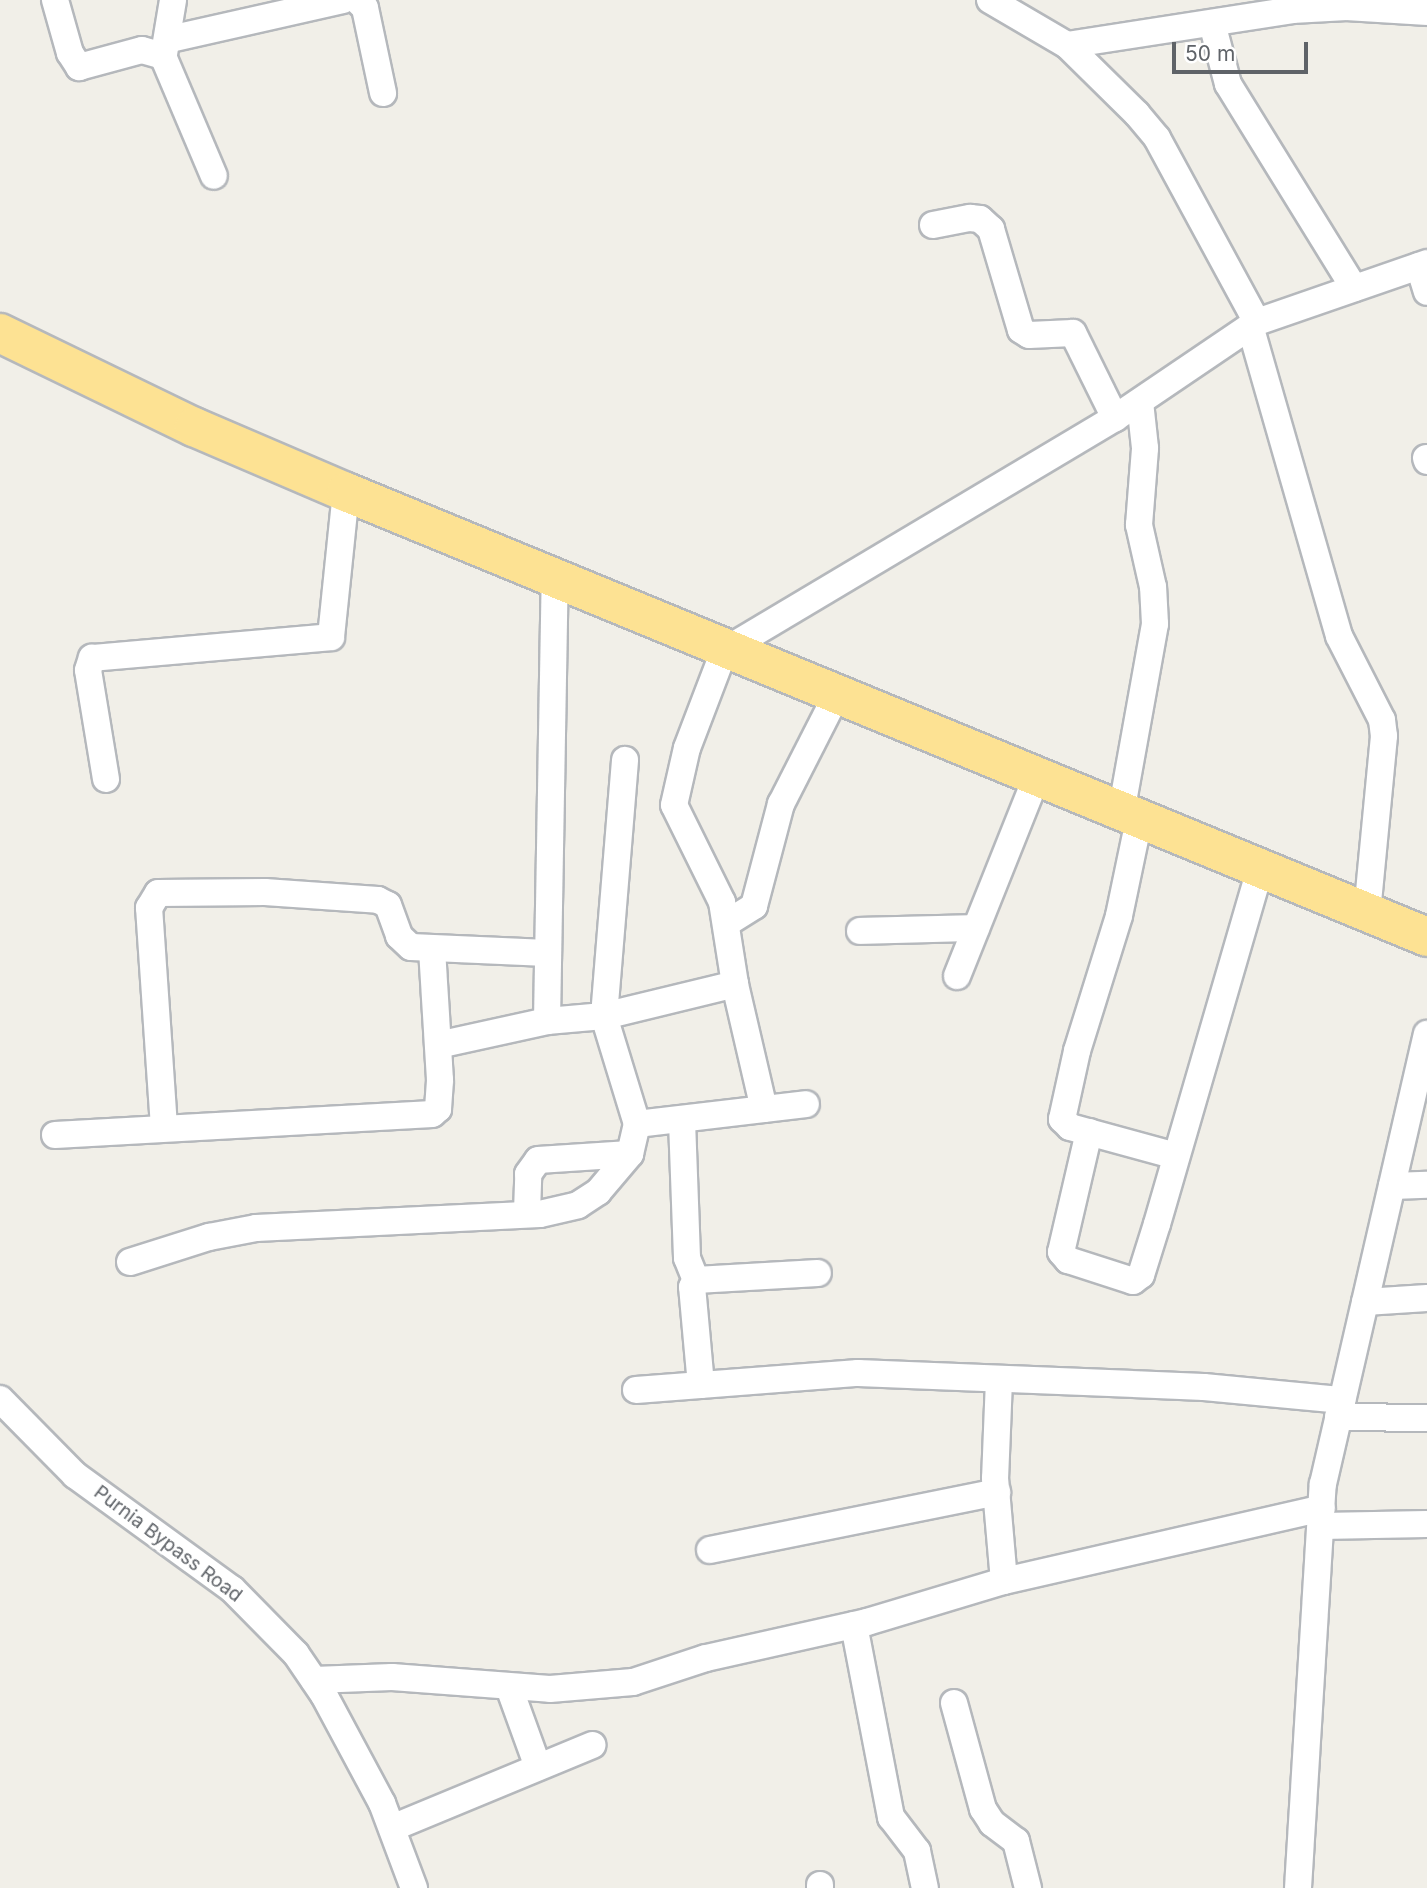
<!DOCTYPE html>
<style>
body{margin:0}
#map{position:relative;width:1427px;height:1888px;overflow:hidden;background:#f1efe8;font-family:Inter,sans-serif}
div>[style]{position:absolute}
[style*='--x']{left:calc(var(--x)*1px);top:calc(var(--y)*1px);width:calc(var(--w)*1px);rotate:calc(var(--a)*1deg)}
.roads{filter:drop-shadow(2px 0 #b5b8bc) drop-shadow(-2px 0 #b5b8bc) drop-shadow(0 2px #b5b8bc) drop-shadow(0 -2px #b5b8bc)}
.minor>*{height:26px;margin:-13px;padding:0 13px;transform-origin:13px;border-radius:13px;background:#fff}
.highway>*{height:38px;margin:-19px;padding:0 19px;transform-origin:19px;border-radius:19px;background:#fde293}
span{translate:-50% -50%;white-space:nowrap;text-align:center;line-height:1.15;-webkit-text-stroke:5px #fff;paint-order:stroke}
.street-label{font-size:19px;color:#5f6368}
.scale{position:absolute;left:1172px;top:42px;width:136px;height:32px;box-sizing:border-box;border:4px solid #5f6368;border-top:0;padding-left:9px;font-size:21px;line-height:24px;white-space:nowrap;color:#5f6368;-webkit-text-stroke:5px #fff;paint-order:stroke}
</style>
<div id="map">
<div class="roads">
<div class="minor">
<i style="--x:55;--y:0;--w:55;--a:74.2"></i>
<i style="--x:70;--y:53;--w:17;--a:57"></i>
<i style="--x:79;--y:67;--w:65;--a:-15.1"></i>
<i style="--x:142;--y:50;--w:22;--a:16"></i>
<i style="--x:163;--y:56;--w:130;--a:67"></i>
<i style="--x:357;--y:0;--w:11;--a:45"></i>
<i style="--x:365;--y:8;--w:87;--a:78"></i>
<i style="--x:990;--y:0;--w:89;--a:30.3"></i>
<i style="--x:1067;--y:45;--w:98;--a:44.6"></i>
<i style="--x:1137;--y:114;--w:31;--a:50"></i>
<i style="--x:1157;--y:138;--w:209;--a:61.5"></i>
<i style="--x:1212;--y:23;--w:63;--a:75.3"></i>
<i style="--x:1228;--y:84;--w:240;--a:58.3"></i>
<i style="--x:170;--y:39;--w:177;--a:-12.7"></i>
<i style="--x:1067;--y:45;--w:228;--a:-8.8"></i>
<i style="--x:1292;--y:10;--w:55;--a:-3.1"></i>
<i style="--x:1347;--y:7;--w:80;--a:3.6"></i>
<i style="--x:164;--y:54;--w:55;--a:-80.5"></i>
<i style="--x:933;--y:225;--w:38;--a:-11"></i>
<i style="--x:970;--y:218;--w:10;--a:6"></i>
<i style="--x:980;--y:219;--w:15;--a:42"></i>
<i style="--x:991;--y:229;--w:105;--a:73.5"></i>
<i style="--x:1021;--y:330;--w:9;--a:32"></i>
<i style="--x:1029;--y:335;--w:44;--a:-2.6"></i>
<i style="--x:1073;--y:333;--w:95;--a:63.7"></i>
<i style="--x:1419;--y:266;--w:27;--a:73"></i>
<i style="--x:1251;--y:329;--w:319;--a:74"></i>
<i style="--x:1339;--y:636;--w:94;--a:62.9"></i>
<i style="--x:1382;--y:720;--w:16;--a:83"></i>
<i style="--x:1384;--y:736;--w:178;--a:95.5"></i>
<i style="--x:1426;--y:458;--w:3;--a:72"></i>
<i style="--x:106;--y:779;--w:110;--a:-99.4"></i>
<i style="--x:88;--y:670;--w:13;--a:-72"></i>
<i style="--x:92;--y:658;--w:240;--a:-5"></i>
<i style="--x:331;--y:637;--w:146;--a:-84.1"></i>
<i style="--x:1121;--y:813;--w:192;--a:-79.8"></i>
<i style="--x:1155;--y:624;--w:37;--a:-93"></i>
<i style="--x:1153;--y:587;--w:64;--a:-102.7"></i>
<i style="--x:1139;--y:525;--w:77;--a:-85.5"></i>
<i style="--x:1145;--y:448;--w:46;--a:-96.2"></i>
<i style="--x:1139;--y:820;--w:98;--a:101.8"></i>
<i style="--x:1119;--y:916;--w:141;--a:107.3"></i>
<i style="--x:1077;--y:1051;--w:70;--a:102.4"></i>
<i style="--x:1062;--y:1119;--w:11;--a:45"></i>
<i style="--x:1070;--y:1127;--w:110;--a:15.3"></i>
<i style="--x:727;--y:923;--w:32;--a:-32"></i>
<i style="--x:754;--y:906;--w:106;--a:-75.2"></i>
<i style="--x:781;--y:804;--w:121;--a:-63"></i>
<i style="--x:860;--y:931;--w:116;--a:-1.5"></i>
<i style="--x:957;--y:976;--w:213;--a:-68.2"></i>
<i style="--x:547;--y:1021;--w:441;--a:-89"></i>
<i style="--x:438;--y:1045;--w:112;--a:-12.4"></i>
<i style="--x:547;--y:1021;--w:57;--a:-5"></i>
<i style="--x:604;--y:1016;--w:135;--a:-13.7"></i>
<i style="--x:764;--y:1109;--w:128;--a:-103.1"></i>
<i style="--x:735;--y:984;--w:83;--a:-99"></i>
<i style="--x:722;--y:902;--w:108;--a:-116.3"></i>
<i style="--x:674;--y:805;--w:58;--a:-77.2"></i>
<i style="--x:687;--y:748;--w:104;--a:-69.1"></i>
<i style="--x:724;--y:651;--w:455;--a:-30.8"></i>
<i style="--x:1115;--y:418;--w:171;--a:-34.1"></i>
<i style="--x:1257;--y:322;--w:180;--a:-19.1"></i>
<i style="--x:682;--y:1121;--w:137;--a:87.9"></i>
<i style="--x:687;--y:1258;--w:24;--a:68"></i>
<i style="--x:637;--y:1124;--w:170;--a:-6.7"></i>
<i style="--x:164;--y:1127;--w:220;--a:-93.9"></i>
<i style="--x:149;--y:908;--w:17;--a:-59"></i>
<i style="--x:158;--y:893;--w:107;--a:-0.5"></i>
<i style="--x:265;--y:892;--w:113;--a:4"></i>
<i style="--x:378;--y:900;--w:11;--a:27"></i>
<i style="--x:388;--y:905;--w:33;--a:70"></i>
<i style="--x:399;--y:936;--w:16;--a:43"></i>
<i style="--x:411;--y:947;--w:136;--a:2.5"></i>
<i style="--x:1089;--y:1132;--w:123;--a:103.1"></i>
<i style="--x:1061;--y:1252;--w:11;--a:49"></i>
<i style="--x:1068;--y:1260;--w:68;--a:17.9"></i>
<i style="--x:1133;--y:1281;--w:10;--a:-37"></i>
<i style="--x:1141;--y:1275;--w:53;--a:-72.6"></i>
<i style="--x:1157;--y:1224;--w:370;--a:-73.8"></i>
<i style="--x:55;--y:1135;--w:378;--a:-3.2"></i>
<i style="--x:432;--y:1114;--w:8;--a:-40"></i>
<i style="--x:438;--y:1109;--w:29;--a:-86"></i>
<i style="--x:440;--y:1080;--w:130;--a:-93.5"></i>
<i style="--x:1392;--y:1186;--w:35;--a:-2"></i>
<i style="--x:527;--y:1212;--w:38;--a:-88"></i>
<i style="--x:528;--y:1174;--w:17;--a:-54"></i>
<i style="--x:538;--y:1160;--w:92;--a:-3.7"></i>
<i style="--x:130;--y:1262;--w:83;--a:-17.6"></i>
<i style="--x:209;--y:1237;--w:48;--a:-10.8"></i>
<i style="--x:256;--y:1228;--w:284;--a:-2.8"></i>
<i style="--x:540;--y:1214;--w:39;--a:-13"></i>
<i style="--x:578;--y:1205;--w:24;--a:-33"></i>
<i style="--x:598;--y:1192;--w:50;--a:-49.9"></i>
<i style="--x:630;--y:1154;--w:31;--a:-77"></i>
<i style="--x:637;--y:1124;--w:113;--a:-107"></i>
<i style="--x:604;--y:1016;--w:257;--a:-85.3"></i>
<i style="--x:1365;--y:1302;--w:62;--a:-3.7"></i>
<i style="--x:999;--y:1380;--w:98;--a:92.3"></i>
<i style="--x:995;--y:1478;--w:103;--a:85"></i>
<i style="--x:701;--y:1385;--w:98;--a:-95.2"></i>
<i style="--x:692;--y:1287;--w:8;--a:-60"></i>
<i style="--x:696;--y:1280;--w:122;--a:-3.3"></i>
<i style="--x:636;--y:1390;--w:223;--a:-4.4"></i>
<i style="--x:858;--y:1373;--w:346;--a:2.3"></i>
<i style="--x:1204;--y:1387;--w:139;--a:5.4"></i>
<i style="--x:0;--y:1399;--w:107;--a:45.4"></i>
<i style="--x:75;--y:1475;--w:194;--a:36"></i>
<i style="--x:232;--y:1589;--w:91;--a:45.4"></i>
<i style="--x:296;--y:1654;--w:50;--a:55.7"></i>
<i style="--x:324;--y:1695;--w:123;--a:61.8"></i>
<i style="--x:382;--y:1803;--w:91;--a:69.4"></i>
<i style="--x:1338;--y:1417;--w:89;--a:0.6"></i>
<i style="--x:1321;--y:1526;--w:106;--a:-1.1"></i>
<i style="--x:710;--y:1550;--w:293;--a:-11.4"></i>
<i style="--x:854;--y:1625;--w:196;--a:79.1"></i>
<i style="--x:891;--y:1817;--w:43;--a:52.6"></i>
<i style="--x:917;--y:1851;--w:38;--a:78"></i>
<i style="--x:314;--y:1680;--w:78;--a:-2.2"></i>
<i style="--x:392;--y:1677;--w:158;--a:4.3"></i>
<i style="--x:550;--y:1689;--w:83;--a:-4.8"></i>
<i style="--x:633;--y:1682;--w:77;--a:-18.2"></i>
<i style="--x:706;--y:1658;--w:165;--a:-12.6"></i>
<i style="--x:867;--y:1622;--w:143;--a:-16.7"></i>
<i style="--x:1004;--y:1581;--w:326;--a:-12.9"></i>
<i style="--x:509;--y:1687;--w:85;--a:70.1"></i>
<i style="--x:954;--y:1703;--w:110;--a:74.7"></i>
<i style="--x:983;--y:1809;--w:17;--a:57"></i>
<i style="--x:992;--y:1823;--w:30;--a:37"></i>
<i style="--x:1016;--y:1841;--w:49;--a:75.7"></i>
<i style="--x:392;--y:1828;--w:217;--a:-22.5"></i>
<i style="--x:820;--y:1885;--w:3;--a:90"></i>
<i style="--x:1298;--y:1888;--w:405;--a:-86.5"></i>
<i style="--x:1323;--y:1484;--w:462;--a:-77"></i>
</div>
<div class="highway">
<i style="--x:0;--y:333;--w:216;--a:25.9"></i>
<i style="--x:194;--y:427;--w:165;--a:23.2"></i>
<i style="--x:346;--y:492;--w:1169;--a:22.37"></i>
</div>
</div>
<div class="street-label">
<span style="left:168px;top:1544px;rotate:37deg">Purnia Bypass Road</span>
</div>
<div class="scale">50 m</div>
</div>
